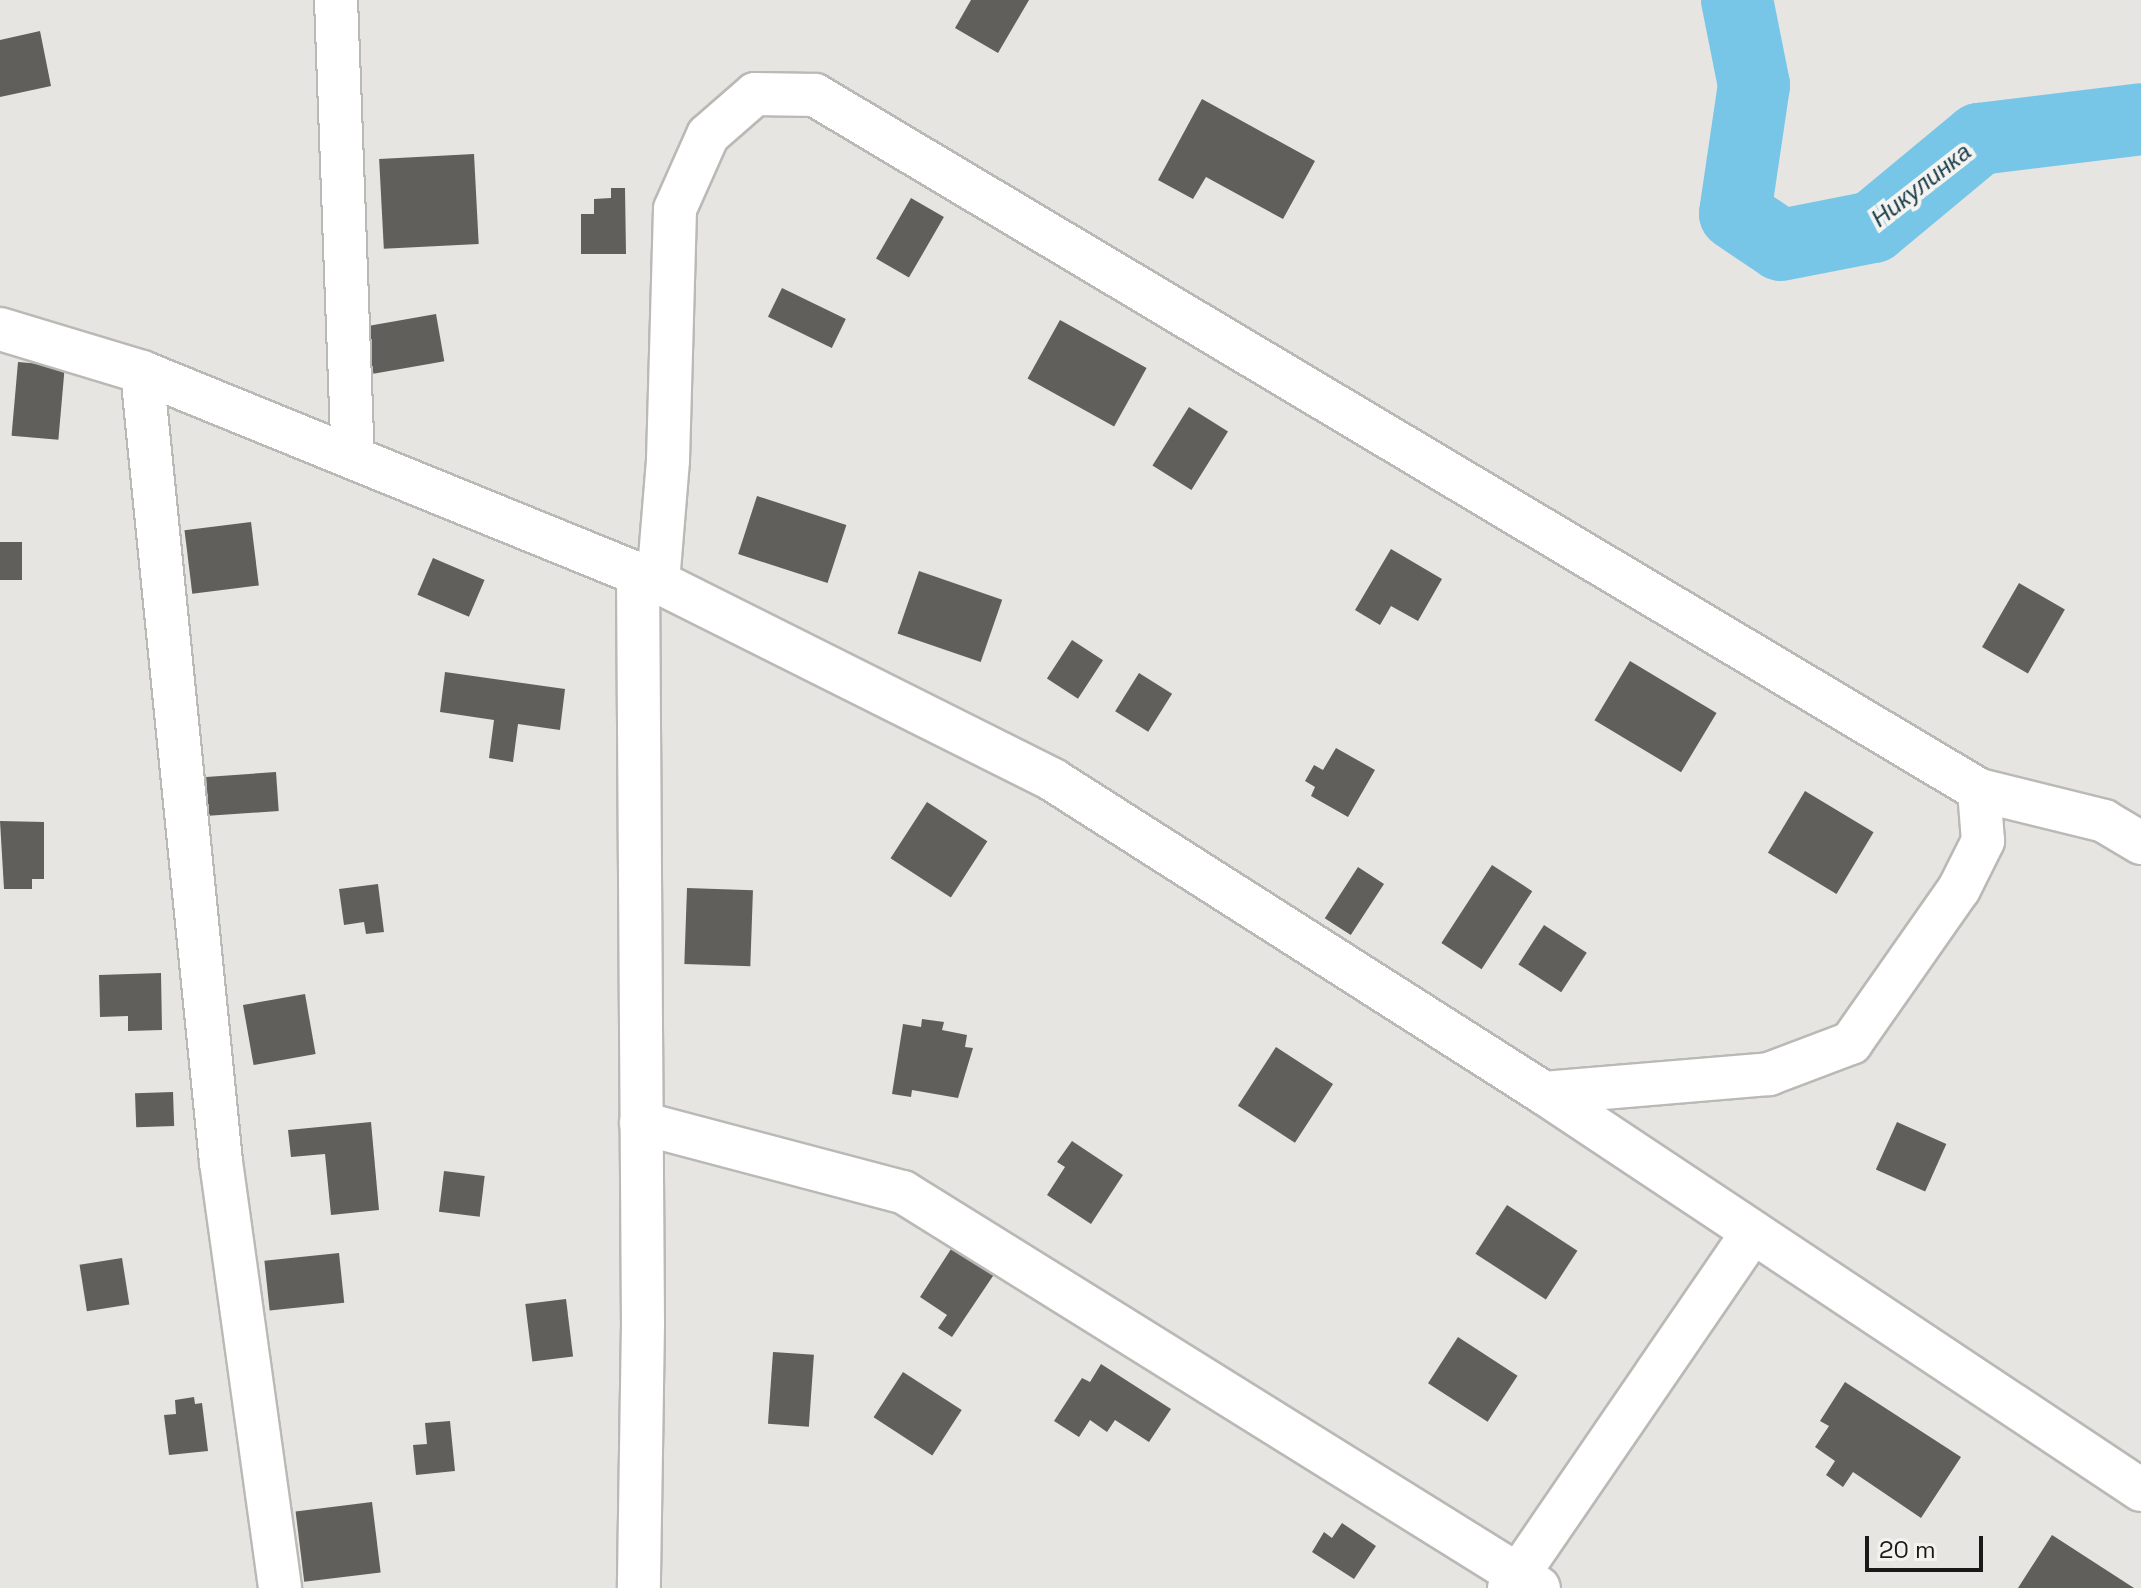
<!DOCTYPE html>
<meta charset="utf-8">
<style>
body{margin:0}
#map{position:relative;width:2141px;height:1588px;overflow:hidden;background:#e7e5e1;font-family:"Space Grotesk",sans-serif}
div>[style]{position:absolute}
[style*='--x']{left:calc(var(--x)*1px);top:calc(var(--y)*1px);width:calc(var(--w)*1px);rotate:calc(var(--a)*1deg)}
.river>*{height:72px;margin:-36px;padding:0 36px;transform-origin:36px;border-radius:36px;background:#78c6e7}
.building>*{inset:0;background:#605f5c;transform-origin:0 0}
.roads{filter:drop-shadow(2px 0 #bab9b5) drop-shadow(-2px 0 #bab9b5) drop-shadow(0 2px #bab9b5) drop-shadow(0 -2px #bab9b5)}
.minor>*{height:42px;margin:-21px;padding:0 21px;transform-origin:21px;border-radius:21px;background:#fff}
span{translate:-50% -50%;white-space:nowrap;text-align:center;line-height:1.15;-webkit-text-stroke:8px #f4f3ef;paint-order:stroke}
.water-label{font-size:24px;color:#1a3e4c;font-style:italic}
.scale{position:absolute;left:1865px;top:1536px;width:118px;height:36px;box-sizing:border-box;border:4px solid #191917;border-top:0;padding-left:10px;font-size:24px;line-height:28px;white-space:nowrap;color:#191917;-webkit-text-stroke:6px #f4f3ef;paint-order:stroke}
</style>
<div id="map">
<div class="river">
<i style="--x:1737;--y:0;--w:87;--a:78.7"></i>
<i style="--x:1754;--y:85;--w:130;--a:98.4"></i>
<i style="--x:1735;--y:214;--w:55;--a:34"></i>
<i style="--x:1781;--y:245;--w:94;--a:-11.1"></i>
<i style="--x:1873;--y:227;--w:138;--a:-39.7"></i>
<i style="--x:1979;--y:139;--w:163;--a:-7"></i>
</div>
<div class="building">
<i style="clip-path:polygon(971px 0,1029px 0,998px 53px,955px 28px)"></i>
<i style="clip-path:polygon(40px 31px,51px 86px,0 97px,0 40px)"></i>
<i style="clip-path:polygon(1202px 99px,1315px 161px,1283px 219px,1206px 177px,1193px 199px,1158px 180px)"></i>
<i style="left:474px;top:154px;width:90px;height:95px;rotate:87deg"></i>
<i style="clip-path:polygon(611px 188px,625px 188px,626px 254px,581px 254px,581px 214px,594px 214px,594px 199px,611px 198px)"></i>
<i style="left:911px;top:198px;width:38px;height:70px;rotate:30deg"></i>
<i style="left:782px;top:288px;width:71px;height:32px;rotate:26deg"></i>
<i style="left:436px;top:314px;width:48px;height:72px;rotate:80deg"></i>
<i style="left:1060px;top:320px;width:99px;height:67px;rotate:29deg"></i>
<i style="left:18px;top:362px;width:47px;height:74px;rotate:5deg"></i>
<i style="left:1189px;top:407px;width:46px;height:69px;rotate:32deg"></i>
<i style="left:757px;top:496px;width:94px;height:61px;rotate:18deg"></i>
<i style="left:251px;top:522px;width:64px;height:67px;rotate:83deg"></i>
<i style="left:0;top:542px;width:22px;height:38px"></i>
<i style="clip-path:polygon(1391px 549px,1442px 579px,1418px 621px,1391px 606px,1380px 625px,1355px 610px)"></i>
<i style="left:433px;top:558px;width:56px;height:40px;rotate:23deg"></i>
<i style="left:919px;top:571px;width:88px;height:66px;rotate:19deg"></i>
<i style="left:2019px;top:583px;width:53px;height:74px;rotate:30deg"></i>
<i style="left:1072px;top:640px;width:37px;height:46px;rotate:33deg"></i>
<i style="left:1630px;top:661px;width:101px;height:69px;rotate:31deg"></i>
<i style="clip-path:polygon(445px 672px,565px 689px,560px 730px,518px 724px,513px 762px,489px 758px,494px 720px,440px 712px)"></i>
<i style="left:1139px;top:673px;width:39px;height:45px;rotate:32deg"></i>
<i style="clip-path:polygon(1336px 748px,1375px 770px,1348px 817px,1311px 796px,1315px 787px,1305px 781px,1314px 765px,1323px 770px)"></i>
<i style="left:276px;top:772px;width:39px;height:70px;rotate:86deg"></i>
<i style="left:1805px;top:791px;width:80px;height:72px;rotate:31deg"></i>
<i style="left:927px;top:802px;width:72px;height:67px;rotate:33deg"></i>
<i style="clip-path:polygon(0 821px,44px 822px,44px 879px,32px 879px,32px 889px,4px 889px)"></i>
<i style="left:1492px;top:865px;width:48px;height:93px;rotate:33deg"></i>
<i style="left:1358px;top:867px;width:31px;height:61px;rotate:33deg"></i>
<i style="clip-path:polygon(378px 884px,384px 932px,366px 934px,364px 922px,344px 925px,339px 889px)"></i>
<i style="left:687px;top:888px;width:66px;height:76px;rotate:2deg"></i>
<i style="left:1544px;top:925px;width:51px;height:47px;rotate:33deg"></i>
<i style="clip-path:polygon(161px 973px,162px 1030px,128px 1031px,128px 1016px,100px 1017px,99px 975px)"></i>
<i style="left:305px;top:994px;width:61px;height:63px;rotate:80deg"></i>
<i style="clip-path:polygon(922px 1019px,944px 1022px,942px 1030px,967px 1035px,965px 1047px,973px 1048px,958px 1098px,912px 1090px,911px 1097px,892px 1094px,903px 1024px,921px 1027px)"></i>
<i style="left:1276px;top:1047px;width:68px;height:70px;rotate:33deg"></i>
<i style="left:173px;top:1092px;width:34px;height:38px;rotate:88deg"></i>
<i style="clip-path:polygon(371px 1122px,379px 1210px,331px 1215px,325px 1154px,291px 1157px,288px 1130px)"></i>
<i style="left:1897px;top:1122px;width:54px;height:52px;rotate:24deg"></i>
<i style="clip-path:polygon(1072px 1141px,1123px 1175px,1091px 1224px,1047px 1195px,1065px 1167px,1057px 1162px)"></i>
<i style="left:444px;top:1171px;width:41px;height:41px;rotate:7deg"></i>
<i style="left:1507px;top:1205px;width:84px;height:58px;rotate:33deg"></i>
<i style="clip-path:polygon(953px 1246px,995px 1273px,952px 1337px,938px 1328px,947px 1315px,920px 1297px)"></i>
<i style="left:339px;top:1253px;width:50px;height:75px;rotate:84deg"></i>
<i style="left:122px;top:1258px;width:47px;height:43px;rotate:81deg"></i>
<i style="left:566px;top:1299px;width:58px;height:41px;rotate:83deg"></i>
<i style="left:1458px;top:1337px;width:71px;height:55px;rotate:33deg"></i>
<i style="left:773px;top:1352px;width:41px;height:72px;rotate:4deg"></i>
<i style="clip-path:polygon(1101px 1364px,1171px 1409px,1149px 1442px,1115px 1420px,1107px 1432px,1090px 1420px,1079px 1437px,1054px 1421px,1082px 1378px,1090px 1382px)"></i>
<i style="left:903px;top:1372px;width:70px;height:54px;rotate:33deg"></i>
<i style="clip-path:polygon(1845px 1382px,1961px 1457px,1921px 1518px,1853px 1472px,1843px 1487px,1826px 1475px,1835px 1461px,1815px 1447px,1829px 1426px,1820px 1421px)"></i>
<i style="clip-path:polygon(194px 1397px,195px 1404px,202px 1403px,208px 1451px,169px 1455px,164px 1415px,176px 1414px,175px 1400px)"></i>
<i style="clip-path:polygon(450px 1421px,455px 1471px,416px 1475px,413px 1445px,427px 1444px,425px 1423px)"></i>
<i style="left:372px;top:1502px;width:71px;height:77px;rotate:83deg"></i>
<i style="clip-path:polygon(1342px 1523px,1376px 1546px,1354px 1579px,1312px 1552px,1324px 1532px,1332px 1538px)"></i>
<i style="clip-path:polygon(2052px 1535px,2134px 1588px,2018px 1588px)"></i>
</div>
<div class="roads">
<div class="minor">
<i style="--x:336;--y:0;--w:456;--a:87.9"></i>
<i style="--x:0;--y:329;--w:148;--a:16.8"></i>
<i style="--x:142;--y:372;--w:557;--a:22.15"></i>
<i style="--x:658;--y:582;--w:442;--a:26.6"></i>
<i style="--x:1053;--y:780;--w:582;--a:32.52"></i>
<i style="--x:1544;--y:1093;--w:717;--a:33.62"></i>
<i style="--x:142;--y:372;--w:794;--a:84.29"></i>
<i style="--x:221;--y:1162;--w:430;--a:82.1"></i>
<i style="--x:638;--y:573;--w:750;--a:89.62"></i>
<i style="--x:643;--y:1323;--w:265;--a:90.9"></i>
<i style="--x:658;--y:582;--w:122;--a:-85.3"></i>
<i style="--x:668;--y:460;--w:251;--a:-88.4"></i>
<i style="--x:675;--y:209;--w:81;--a:-66"></i>
<i style="--x:708;--y:135;--w:62;--a:-41.1"></i>
<i style="--x:755;--y:94;--w:60;--a:1"></i>
<i style="--x:815;--y:95;--w:1356;--a:30.84"></i>
<i style="--x:1979;--y:790;--w:129;--a:13.9"></i>
<i style="--x:2104;--y:821;--w:43;--a:30.7"></i>
<i style="--x:1544;--y:1093;--w:226;--a:-4.8"></i>
<i style="--x:1769;--y:1074;--w:88;--a:-20.7"></i>
<i style="--x:1851;--y:1043;--w:188;--a:-55"></i>
<i style="--x:1959;--y:889;--w:54;--a:-63.4"></i>
<i style="--x:1983;--y:841;--w:51;--a:-94.5"></i>
<i style="--x:641;--y:1123;--w:271;--a:14.8"></i>
<i style="--x:903;--y:1192;--w:749;--a:31.91"></i>
<i style="--x:1509;--y:1588;--w:428;--a:-55.6"></i>
</div>
</div>
<div class="water-label">
<span style="left:1921px;top:185px;rotate:-38deg">Никулинка</span>
</div>
<div class="scale">20 m</div>
</div>
